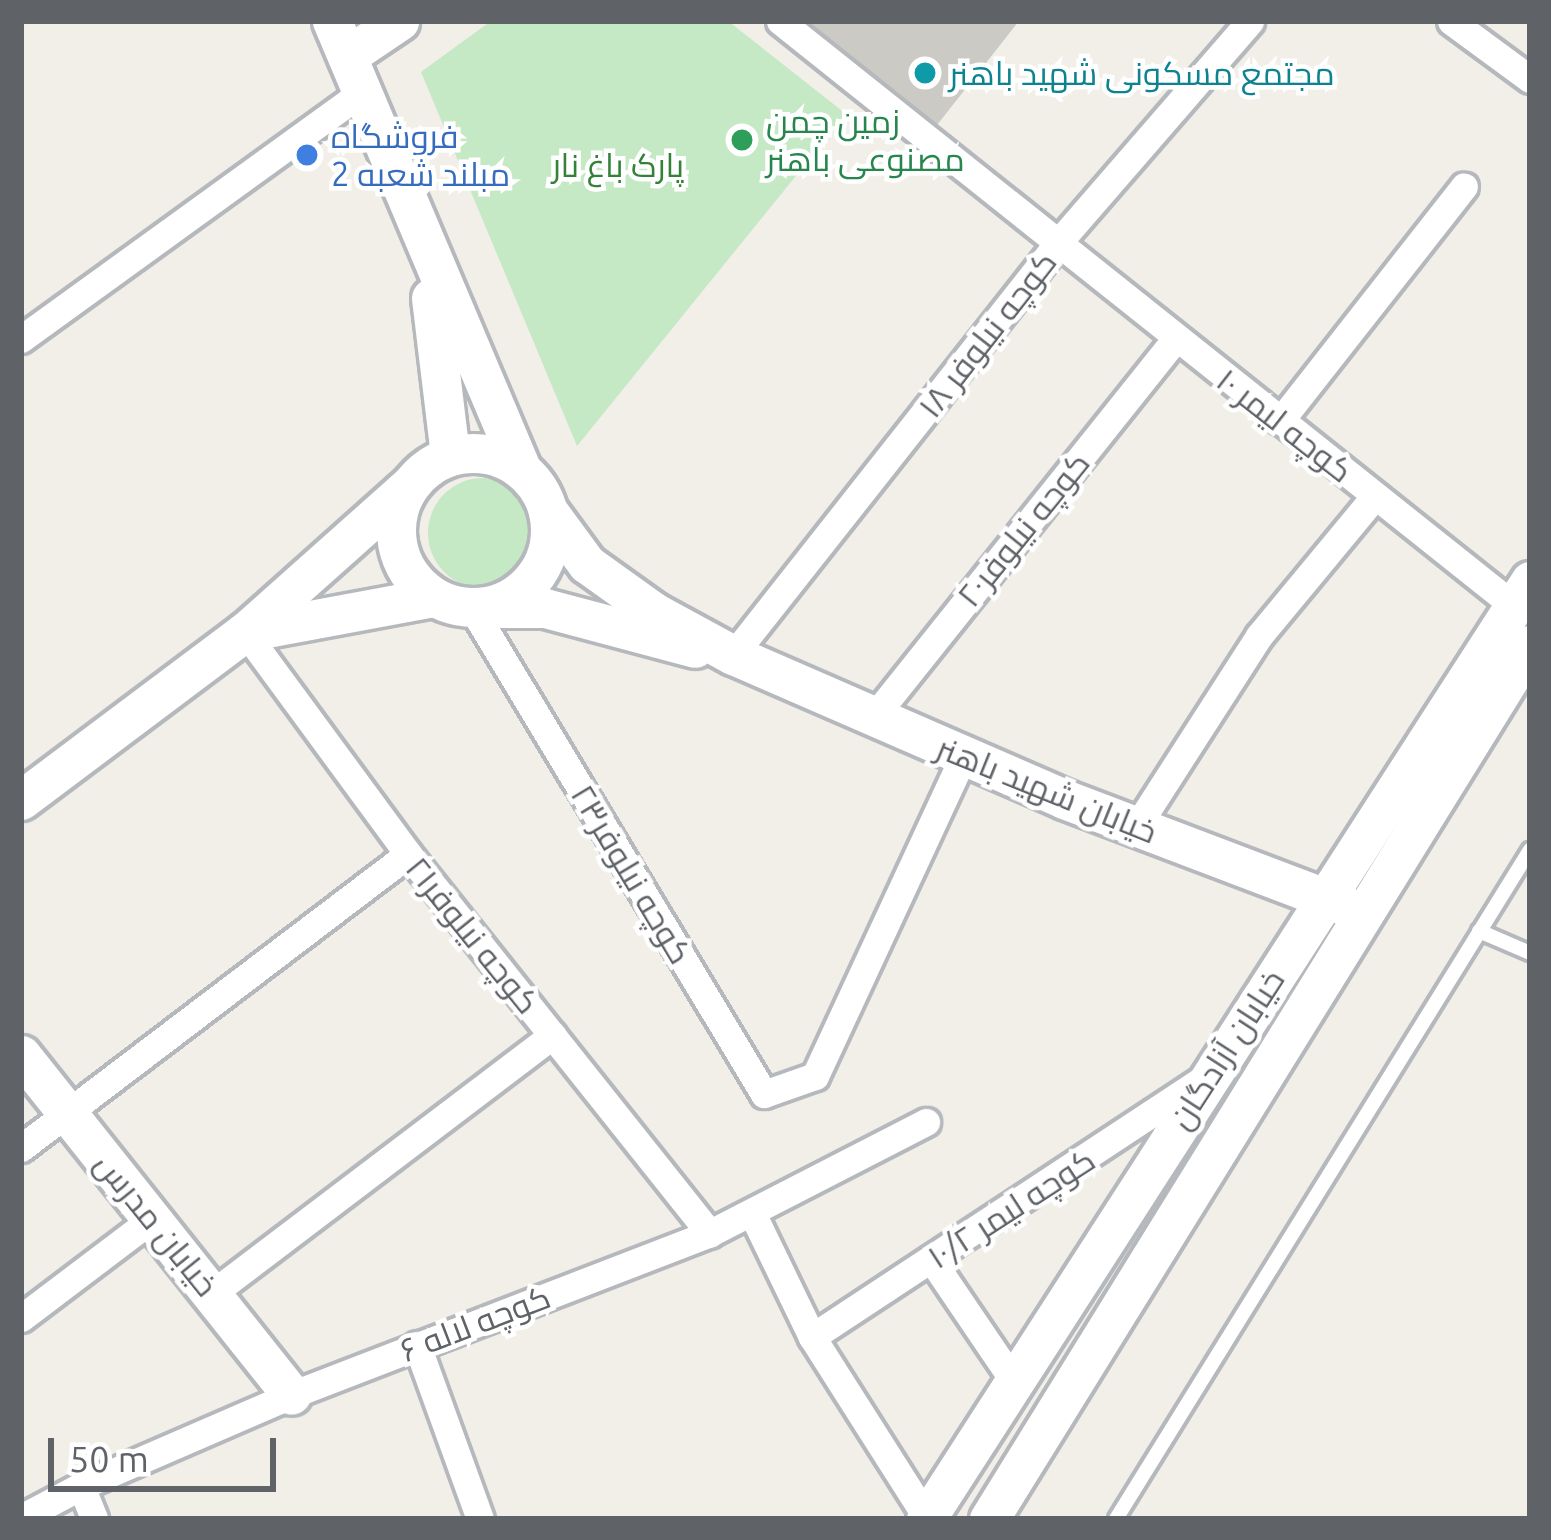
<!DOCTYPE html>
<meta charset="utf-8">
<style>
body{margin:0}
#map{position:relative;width:1551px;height:1540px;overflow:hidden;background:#f1efe8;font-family:Ubuntu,Cairo,sans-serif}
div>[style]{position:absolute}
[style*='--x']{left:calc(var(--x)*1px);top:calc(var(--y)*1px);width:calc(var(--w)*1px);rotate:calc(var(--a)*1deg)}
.green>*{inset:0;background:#c5e8c5}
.round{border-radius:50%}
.shadow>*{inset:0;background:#0003}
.building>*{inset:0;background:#cccac5}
.roads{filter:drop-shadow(3px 0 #b5b8bc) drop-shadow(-3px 0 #b5b8bc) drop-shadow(0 3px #b5b8bc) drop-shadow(0 -3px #b5b8bc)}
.lane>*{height:14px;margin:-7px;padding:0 7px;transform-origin:7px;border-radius:7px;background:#fff}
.street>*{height:27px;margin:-13.5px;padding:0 13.5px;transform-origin:13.5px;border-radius:13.5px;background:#fff}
.secondary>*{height:39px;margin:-19.5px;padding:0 19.5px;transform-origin:19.5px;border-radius:19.5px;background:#fff}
.secondary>.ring{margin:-19.5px;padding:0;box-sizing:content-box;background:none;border:39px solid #fff;border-radius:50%}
.dots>*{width:33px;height:33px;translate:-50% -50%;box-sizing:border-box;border:6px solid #fff;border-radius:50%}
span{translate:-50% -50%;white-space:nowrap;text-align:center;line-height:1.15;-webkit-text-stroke:9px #fff;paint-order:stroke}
.culture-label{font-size:33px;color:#0d838f}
.left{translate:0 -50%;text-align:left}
.leisure-label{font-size:33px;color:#27864d}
.shop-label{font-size:33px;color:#366cbe}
.park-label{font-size:33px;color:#348238}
.street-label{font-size:33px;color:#5f6368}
.frame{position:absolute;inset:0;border:24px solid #5f6368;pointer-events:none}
.scale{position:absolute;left:48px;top:1438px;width:228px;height:54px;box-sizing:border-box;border:6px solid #5f6368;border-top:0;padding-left:15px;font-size:36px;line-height:42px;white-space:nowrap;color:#5f6368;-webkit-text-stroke:9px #fff;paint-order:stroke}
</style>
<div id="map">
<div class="green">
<i style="clip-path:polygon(491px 21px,728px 21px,846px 114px,577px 446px,421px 72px)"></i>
<i class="round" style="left:428px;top:478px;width:110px;height:110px"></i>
</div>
<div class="shadow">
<i style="clip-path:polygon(767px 21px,1015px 21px,918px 140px)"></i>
</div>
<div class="building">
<i style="clip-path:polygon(806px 21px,1019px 21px,937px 125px)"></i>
</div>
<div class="roads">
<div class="lane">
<i style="--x:1479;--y:931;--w:56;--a:23.3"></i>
<i style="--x:1116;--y:1519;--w:787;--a:-58.25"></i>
</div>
<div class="street">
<i style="--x:780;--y:21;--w:939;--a:38.55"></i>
<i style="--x:1451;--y:21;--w:98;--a:36.3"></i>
<i style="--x:21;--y:339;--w:422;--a:-35.9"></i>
<i style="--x:1280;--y:421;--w:298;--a:-51.9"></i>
<i style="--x:472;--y:608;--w:567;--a:59"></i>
<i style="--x:764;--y:1094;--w:54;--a:-19.4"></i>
<i style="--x:815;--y:1076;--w:352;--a:-65.1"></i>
<i style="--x:245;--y:632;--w:275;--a:53.7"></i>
<i style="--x:408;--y:854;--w:485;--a:51.5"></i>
<i style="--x:733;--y:655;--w:523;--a:-51.75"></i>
<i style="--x:1057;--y:244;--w:295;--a:-49.1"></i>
<i style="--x:872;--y:719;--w:486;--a:-51.4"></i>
<i style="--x:1137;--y:826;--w:226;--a:-57.3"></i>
<i style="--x:1259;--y:636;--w:182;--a:-50.4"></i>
<i style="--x:21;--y:1148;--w:486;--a:-37.2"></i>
<i style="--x:752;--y:1213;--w:138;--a:64.2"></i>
<i style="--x:812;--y:1337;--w:214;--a:57.6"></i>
<i style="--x:931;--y:1259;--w:150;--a:55.9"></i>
<i style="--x:214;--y:1292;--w:425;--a:-37.2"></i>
<i style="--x:21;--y:1318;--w:166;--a:-37.1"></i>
<i style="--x:812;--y:1337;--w:463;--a:-33.4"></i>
<i style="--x:417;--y:1345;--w:185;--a:70.1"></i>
<i style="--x:81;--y:1486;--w:35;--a:68"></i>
<i style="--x:21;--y:1518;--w:68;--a:-28.1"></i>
<i style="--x:81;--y:1486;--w:229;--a:-23.4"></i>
<i style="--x:291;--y:1395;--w:449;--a:-21.1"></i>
<i style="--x:710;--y:1233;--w:243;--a:-27.2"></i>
</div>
<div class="secondary">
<i style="--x:332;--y:21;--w:486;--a:67.1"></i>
<i style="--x:347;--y:56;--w:63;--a:-33.9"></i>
<i style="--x:431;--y:298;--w:159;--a:83.1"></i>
<i class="ring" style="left:396px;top:453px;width:115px;height:115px"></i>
<i style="--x:548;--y:511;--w:66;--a:53.7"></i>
<i style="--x:587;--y:564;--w:82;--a:35.6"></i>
<i style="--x:654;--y:612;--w:90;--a:28.6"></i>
<i style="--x:733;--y:655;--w:361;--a:23.5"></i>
<i style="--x:1064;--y:799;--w:302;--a:20.8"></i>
<i style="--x:489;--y:608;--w:56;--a:0"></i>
<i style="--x:545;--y:608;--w:155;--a:14.9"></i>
<i style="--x:245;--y:632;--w:191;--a:-10.5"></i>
<i style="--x:21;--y:800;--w:280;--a:-36.9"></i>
<i style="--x:245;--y:632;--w:221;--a:-41.7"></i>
<i style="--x:21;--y:1055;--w:434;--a:51.5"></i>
<i style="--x:926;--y:1519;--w:1116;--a:-57.22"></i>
<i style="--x:989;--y:1519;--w:1028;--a:-58.24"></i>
</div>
</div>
<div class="dots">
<i style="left:925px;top:73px;background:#0f9aa8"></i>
<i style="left:742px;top:140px;background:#2e9e5b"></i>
<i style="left:307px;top:155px;background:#3f7fe0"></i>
</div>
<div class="culture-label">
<span class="left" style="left:949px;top:73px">مجتمع مسکونی شهید باهنر</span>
</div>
<div class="leisure-label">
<span class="left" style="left:766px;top:140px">زمین چمن<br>مصنوعی باهنر</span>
</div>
<div class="shop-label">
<span class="left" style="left:331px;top:155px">فروشگاه<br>مبلند شعبه 2</span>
</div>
<div class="park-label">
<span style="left:618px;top:165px">پارک باغ نار</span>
</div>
<div class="street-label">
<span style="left:987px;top:334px;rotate:-52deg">کوچه نیلوفر ۱۸</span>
<span style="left:1285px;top:425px;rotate:38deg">کوچه لیمر ۱۰</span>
<span style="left:1023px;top:529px;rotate:-51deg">کوچه نیلوفر۲۰</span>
<span style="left:1047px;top:789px;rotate:22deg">خیابان شهید باهنر</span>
<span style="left:632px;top:874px;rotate:59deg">کوچه نیلوفر۲۳</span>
<span style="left:473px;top:935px;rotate:51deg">کوچه نیلوفر۲۱</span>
<span style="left:1226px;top:1049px;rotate:-57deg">خیابان آزادگان</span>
<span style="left:1011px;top:1208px;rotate:-33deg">کوچه لیمر ۱۰/۲</span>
<span style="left:157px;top:1224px;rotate:51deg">خیابان مدرس</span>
<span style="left:475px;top:1323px;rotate:-21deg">کوچه لاله ۶</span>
</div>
<div class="frame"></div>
<div class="scale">50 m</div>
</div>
